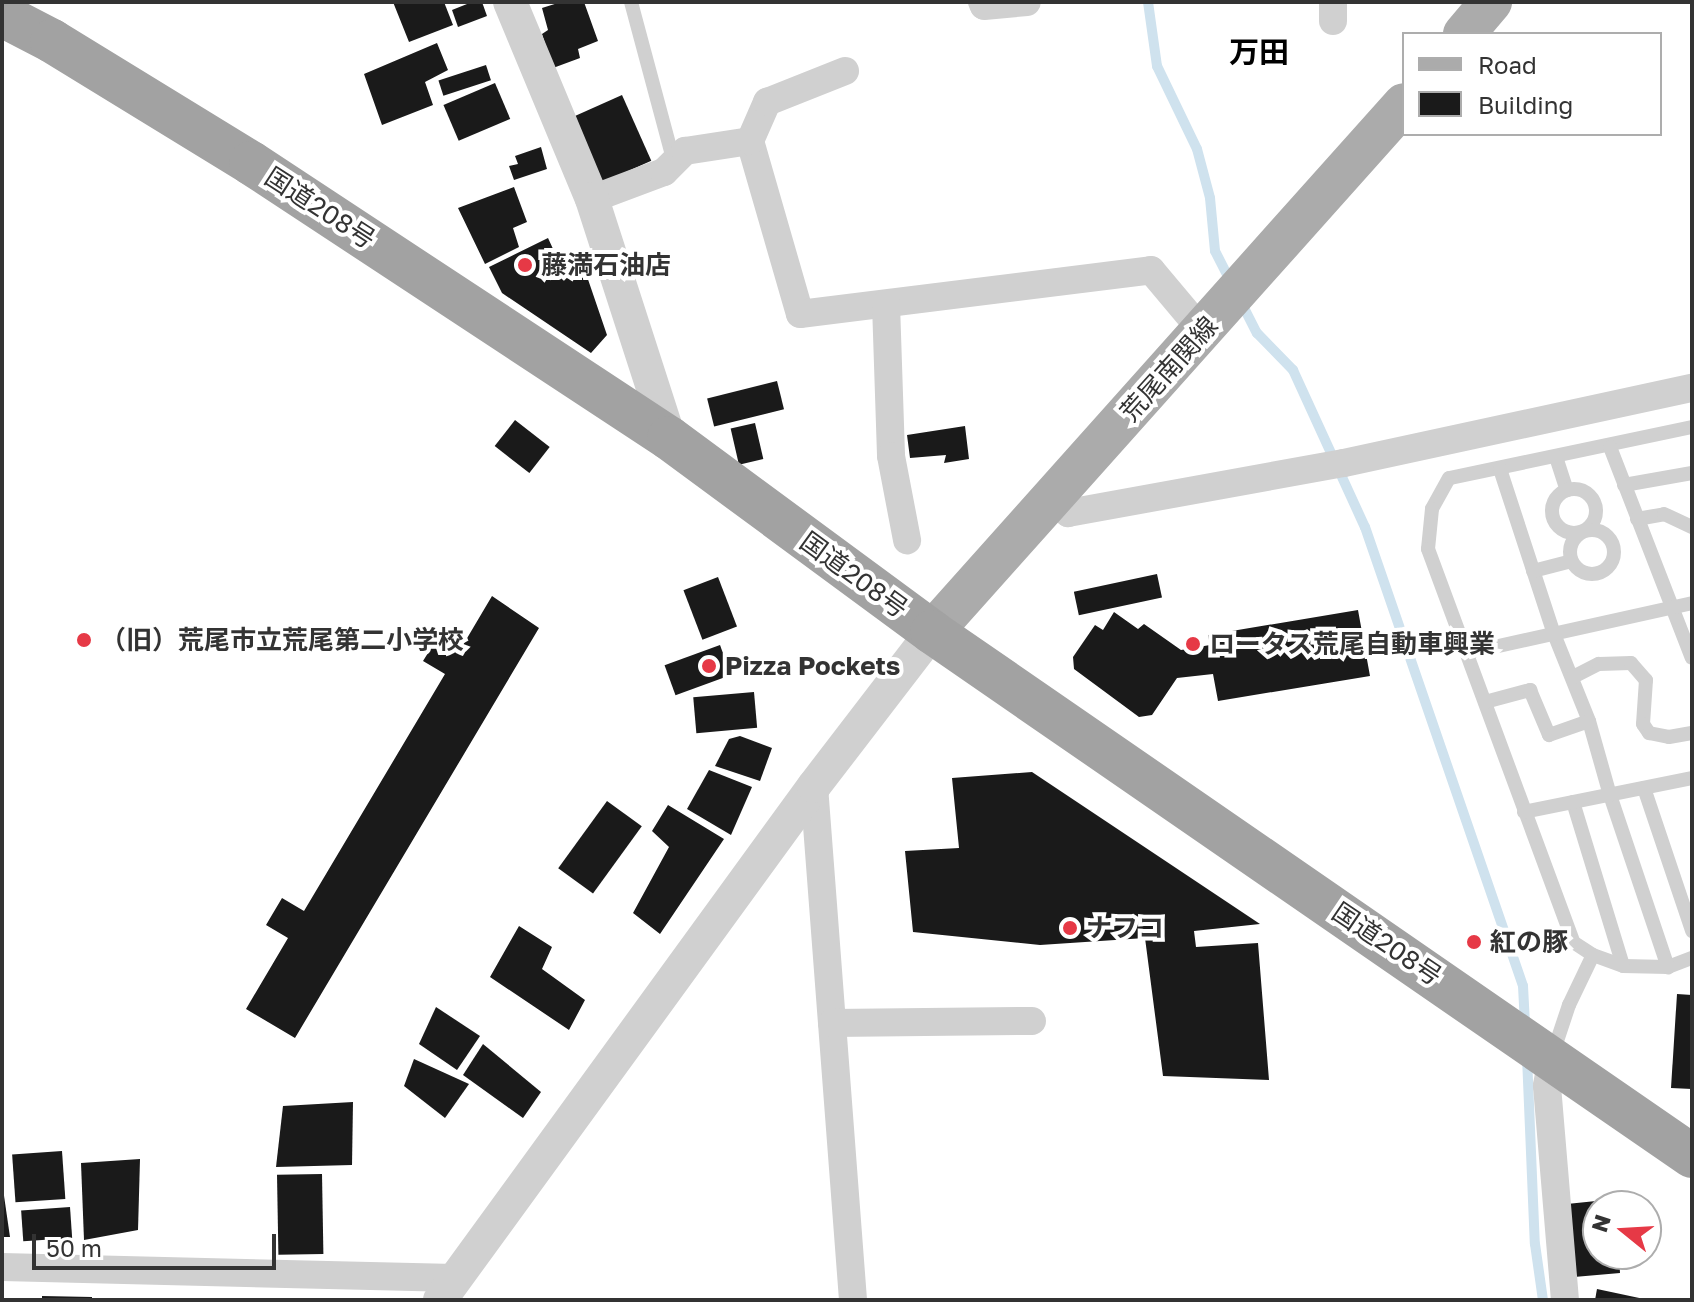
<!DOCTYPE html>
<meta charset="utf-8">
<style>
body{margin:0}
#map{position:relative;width:1694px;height:1302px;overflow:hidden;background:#fff;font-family:"Golos Text","Noto Sans JP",sans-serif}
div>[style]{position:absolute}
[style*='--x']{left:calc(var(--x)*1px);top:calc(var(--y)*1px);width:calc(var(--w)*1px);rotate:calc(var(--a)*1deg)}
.stream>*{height:10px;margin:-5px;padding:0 5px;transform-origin:5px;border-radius:5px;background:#cfe2ee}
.building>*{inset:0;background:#1a1a1a;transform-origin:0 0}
.service>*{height:14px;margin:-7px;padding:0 7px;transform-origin:7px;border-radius:7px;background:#d0d0d0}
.service>.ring{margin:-7px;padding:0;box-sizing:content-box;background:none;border:14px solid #d0d0d0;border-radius:50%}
.minor>*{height:28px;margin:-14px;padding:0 14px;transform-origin:14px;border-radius:14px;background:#d0d0d0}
.tertiary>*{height:34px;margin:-17px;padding:0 17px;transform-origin:17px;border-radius:17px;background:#d0d0d0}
.primary>*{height:42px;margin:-21px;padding:0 21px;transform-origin:21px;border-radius:21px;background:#ababab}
.trunk>*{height:44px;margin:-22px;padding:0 22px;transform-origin:22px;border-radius:22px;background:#a2a2a2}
.dots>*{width:22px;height:22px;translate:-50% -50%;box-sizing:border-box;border:4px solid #fff;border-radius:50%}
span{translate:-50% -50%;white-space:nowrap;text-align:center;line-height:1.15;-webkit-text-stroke:8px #fff;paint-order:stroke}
.street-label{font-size:26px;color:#333}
.poi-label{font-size:26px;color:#333;font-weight:700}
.left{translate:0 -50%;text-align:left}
.quarter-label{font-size:30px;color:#000;font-weight:700}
.frame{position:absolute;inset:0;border:4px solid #333;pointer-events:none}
.legend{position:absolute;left:1402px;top:32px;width:260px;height:104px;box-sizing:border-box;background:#fff;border:2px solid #adadad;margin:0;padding:10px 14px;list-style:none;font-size:24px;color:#333}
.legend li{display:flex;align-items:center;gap:16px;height:40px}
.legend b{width:40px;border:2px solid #adadad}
.north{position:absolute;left:1582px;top:1190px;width:80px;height:80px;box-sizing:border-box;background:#fff;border:2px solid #adadad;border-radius:50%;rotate:288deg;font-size:22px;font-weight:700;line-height:32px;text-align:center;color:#333}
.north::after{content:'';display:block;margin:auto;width:28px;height:36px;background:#e63946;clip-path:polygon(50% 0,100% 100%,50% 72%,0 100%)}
.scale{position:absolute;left:32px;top:1234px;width:244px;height:36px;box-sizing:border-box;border:4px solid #333;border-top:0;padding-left:10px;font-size:24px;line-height:28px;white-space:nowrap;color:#333;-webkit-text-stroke:6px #fff;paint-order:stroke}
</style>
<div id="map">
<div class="stream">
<i style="--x:1148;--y:2;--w:65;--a:82"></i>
<i style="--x:1157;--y:66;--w:92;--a:64.3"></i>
<i style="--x:1197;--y:149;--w:51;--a:75.1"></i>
<i style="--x:1210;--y:198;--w:53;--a:84.6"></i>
<i style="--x:1215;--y:251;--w:37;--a:63"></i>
<i style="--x:1241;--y:302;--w:35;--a:63"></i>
<i style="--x:1257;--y:333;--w:52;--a:45.8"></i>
<i style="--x:1293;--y:370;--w:173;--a:65.4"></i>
<i style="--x:1365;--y:527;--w:485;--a:71"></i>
<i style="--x:1523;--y:986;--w:39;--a:87"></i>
<i style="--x:1527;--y:1057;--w:187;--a:87.6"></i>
<i style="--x:1535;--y:1244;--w:57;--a:81.9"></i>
</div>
<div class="building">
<i style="clip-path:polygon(393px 2px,444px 2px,453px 25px,409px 42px)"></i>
<i style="clip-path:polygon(472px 2px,482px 2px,487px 16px,458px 27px,452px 10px)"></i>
<i style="clip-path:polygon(561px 2px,584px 2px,598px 41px,578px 49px,580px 58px,553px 68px,542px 34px,548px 30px,542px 8px)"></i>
<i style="clip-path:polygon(437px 43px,448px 70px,425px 82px,433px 105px,382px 125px,364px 74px)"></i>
<i style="left:486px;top:65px;width:16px;height:50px;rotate:72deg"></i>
<i style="left:495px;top:83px;width:39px;height:56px;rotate:67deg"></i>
<i style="left:622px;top:95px;width:72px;height:57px;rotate:66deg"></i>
<i style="clip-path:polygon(541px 147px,547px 169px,514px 180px,509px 166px,518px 164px,515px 156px)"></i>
<i style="clip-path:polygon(514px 187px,527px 222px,513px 228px,519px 247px,485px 264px,458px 208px)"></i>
<i style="clip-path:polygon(548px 238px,560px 264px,579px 253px,607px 335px,591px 353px,502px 293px,489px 267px)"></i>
<i style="left:777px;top:381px;width:29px;height:72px;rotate:76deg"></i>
<i style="left:515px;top:420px;width:44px;height:33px;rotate:38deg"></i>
<i style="left:755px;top:423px;width:37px;height:25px;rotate:77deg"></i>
<i style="clip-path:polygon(965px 426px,969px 459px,944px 463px,946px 455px,910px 458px,907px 435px)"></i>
<i style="left:1157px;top:574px;width:24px;height:85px;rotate:78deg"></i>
<i style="left:718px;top:577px;width:53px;height:37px;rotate:69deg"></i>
<i style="clip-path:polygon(492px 596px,539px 628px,295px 1038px,246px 1009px,288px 938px,266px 925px,282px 898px,304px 911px,445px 674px,423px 661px,441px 632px,463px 645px)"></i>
<i style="clip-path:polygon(1358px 610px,1370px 676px,1218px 701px,1213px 674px,1177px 678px,1152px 715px,1139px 717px,1074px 669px,1073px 657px,1095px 625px,1103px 630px,1114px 612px,1138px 629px,1144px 624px,1181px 650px,1210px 645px,1208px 635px)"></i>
<i style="left:720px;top:645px;width:32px;height:59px;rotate:70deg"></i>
<i style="left:754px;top:692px;width:36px;height:61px;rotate:85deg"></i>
<i style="clip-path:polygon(740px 736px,772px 748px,760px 781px,715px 766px,729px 739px)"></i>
<i style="clip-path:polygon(709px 770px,752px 787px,731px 835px,687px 809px)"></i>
<i style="clip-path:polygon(1032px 772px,1260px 924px,1194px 931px,1196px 947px,1258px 943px,1269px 1080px,1163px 1076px,1145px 938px,1040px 945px,913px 932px,905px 851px,959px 848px,952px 778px)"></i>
<i style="left:607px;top:801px;width:43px;height:83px;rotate:36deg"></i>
<i style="clip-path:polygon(668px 805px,724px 839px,660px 934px,633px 913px,669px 847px,652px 831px)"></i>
<i style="clip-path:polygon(519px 926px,552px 947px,542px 969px,585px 1000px,569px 1030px,490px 977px)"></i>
<i style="clip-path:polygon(1677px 994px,1692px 995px,1692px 1089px,1671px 1088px)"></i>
<i style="clip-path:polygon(436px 1007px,480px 1036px,457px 1070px,419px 1044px)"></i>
<i style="clip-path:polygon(483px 1044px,541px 1092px,523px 1118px,463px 1075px)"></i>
<i style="clip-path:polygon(414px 1059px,469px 1084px,445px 1118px,404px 1086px)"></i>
<i style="clip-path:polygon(353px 1102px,352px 1165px,276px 1167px,283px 1106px)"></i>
<i style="left:62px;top:1151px;width:48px;height:50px;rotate:86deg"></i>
<i style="clip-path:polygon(140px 1159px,138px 1230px,84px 1240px,81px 1163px)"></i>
<i style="left:322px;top:1174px;width:80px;height:45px;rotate:89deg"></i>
<i style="clip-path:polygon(2px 1182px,10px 1237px,2px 1237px)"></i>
<i style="clip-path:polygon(1625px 1198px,1625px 1206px,1598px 1206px,1598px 1254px,1619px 1254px,1620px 1273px,1574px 1277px,1567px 1204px)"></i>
<i style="left:70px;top:1207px;width:31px;height:49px;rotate:86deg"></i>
<i style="clip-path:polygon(1597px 1289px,1644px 1299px,1644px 1300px,1595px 1300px)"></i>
<i style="clip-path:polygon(42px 1296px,92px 1297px,92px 1300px,42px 1300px)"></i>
</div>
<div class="service">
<i style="--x:631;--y:2;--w:166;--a:75"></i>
<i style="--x:1692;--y:427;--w:248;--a:168.1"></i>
<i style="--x:1449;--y:478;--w:35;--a:119"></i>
<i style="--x:1432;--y:509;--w:40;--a:95.7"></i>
<i style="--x:1428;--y:549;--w:419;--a:69.7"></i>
<i style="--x:1573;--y:942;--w:24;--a:33"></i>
<i style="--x:1593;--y:955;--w:32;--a:20"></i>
<i style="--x:1623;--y:966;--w:45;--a:1.3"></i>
<i style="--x:1668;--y:967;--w:26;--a:-21"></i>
<i style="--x:1610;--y:447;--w:226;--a:68.8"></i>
<i style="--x:1556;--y:457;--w:35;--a:72"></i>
<i style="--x:1500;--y:469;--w:174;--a:71.9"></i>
<i style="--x:1554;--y:634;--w:94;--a:68.1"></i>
<i style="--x:1589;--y:721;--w:77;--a:74.2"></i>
<i style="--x:1610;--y:795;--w:182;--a:71.4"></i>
<i style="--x:1624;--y:485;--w:69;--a:-10"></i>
<i class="ring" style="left:1552px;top:489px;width:30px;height:30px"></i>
<i style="--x:1637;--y:519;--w:27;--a:-10"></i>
<i style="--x:1664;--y:514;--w:31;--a:25"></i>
<i class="ring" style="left:1570px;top:530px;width:30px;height:30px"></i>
<i style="--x:1533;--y:571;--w:40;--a:-14.4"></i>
<i style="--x:1467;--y:653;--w:230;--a:-12.5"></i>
<i style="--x:1573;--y:677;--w:29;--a:-27"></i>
<i style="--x:1599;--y:664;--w:32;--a:-2"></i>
<i style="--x:1631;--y:663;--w:23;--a:49"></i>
<i style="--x:1646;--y:680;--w:44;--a:93.9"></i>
<i style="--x:1643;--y:724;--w:11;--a:56"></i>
<i style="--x:1649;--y:733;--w:20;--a:11"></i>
<i style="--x:1669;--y:737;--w:23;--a:-10"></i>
<i style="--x:1485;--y:702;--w:47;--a:-14.9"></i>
<i style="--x:1530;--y:690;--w:49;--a:67.1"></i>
<i style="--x:1549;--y:735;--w:42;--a:-19.3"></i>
<i style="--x:1644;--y:788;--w:151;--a:71.4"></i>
<i style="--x:1573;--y:802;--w:171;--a:73"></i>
<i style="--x:1524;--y:812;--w:171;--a:-11.4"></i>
<i style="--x:1553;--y:1053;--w:51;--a:-71.6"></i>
<i style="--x:1569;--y:1005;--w:55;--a:-64.4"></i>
</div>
<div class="minor">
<i style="--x:982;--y:2;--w:4;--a:63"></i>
<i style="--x:984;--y:6;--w:43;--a:-5.3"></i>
<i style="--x:1333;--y:21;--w:19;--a:-90"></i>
<i style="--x:750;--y:141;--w:180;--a:73.9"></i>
<i style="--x:800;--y:314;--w:354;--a:-7.1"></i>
<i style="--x:1151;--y:270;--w:81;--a:50"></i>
<i style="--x:592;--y:199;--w:77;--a:-20.6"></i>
<i style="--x:664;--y:172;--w:30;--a:-45"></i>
<i style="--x:685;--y:151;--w:66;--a:-8.7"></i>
<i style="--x:750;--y:141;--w:43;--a:-66.4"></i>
<i style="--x:767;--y:102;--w:84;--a:-21.7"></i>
<i style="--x:886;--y:304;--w:152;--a:88.1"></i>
<i style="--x:891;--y:456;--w:86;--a:79.2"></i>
<i style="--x:1056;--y:495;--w:22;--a:56"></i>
<i style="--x:1068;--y:513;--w:280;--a:-10.3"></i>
<i style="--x:1344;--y:463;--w:356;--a:-12.2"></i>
<i style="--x:814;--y:786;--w:515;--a:85.66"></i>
<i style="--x:832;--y:1023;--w:200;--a:-0.6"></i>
<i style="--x:1552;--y:1057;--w:29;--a:100"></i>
<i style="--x:1547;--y:1086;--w:215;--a:85.2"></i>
<i style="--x:2;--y:1267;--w:453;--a:1.4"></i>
</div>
<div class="tertiary">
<i style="--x:510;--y:2;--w:213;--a:67.4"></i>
<i style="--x:592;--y:199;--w:251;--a:72.1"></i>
<i style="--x:440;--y:1300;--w:636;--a:-53.96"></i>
<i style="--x:814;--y:786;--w:194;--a:-52.5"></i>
</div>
<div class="primary">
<i style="--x:1464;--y:34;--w:42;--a:-49.8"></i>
<i style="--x:932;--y:632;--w:708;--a:-48.21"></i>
</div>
<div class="trunk">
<i style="--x:2;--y:15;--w:56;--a:27.5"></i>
<i style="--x:52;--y:41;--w:233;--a:31.5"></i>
<i style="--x:251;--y:163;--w:500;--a:33.34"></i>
<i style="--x:669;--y:438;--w:327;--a:36.4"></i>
<i style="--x:932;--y:632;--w:923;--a:34.59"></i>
</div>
<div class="dots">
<i style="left:525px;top:265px;background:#e63946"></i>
<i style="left:84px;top:640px;background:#e63946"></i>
<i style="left:1193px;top:644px;background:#e63946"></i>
<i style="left:709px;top:666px;background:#e63946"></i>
<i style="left:1070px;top:928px;background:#e63946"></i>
<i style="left:1474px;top:942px;background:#e63946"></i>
</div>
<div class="street-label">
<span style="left:320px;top:208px;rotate:33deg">国道208号</span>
<span style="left:1169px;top:369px;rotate:-48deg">荒尾南関線</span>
<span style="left:854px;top:575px;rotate:36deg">国道208号</span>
<span style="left:1387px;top:944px;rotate:34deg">国道208号</span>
</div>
<div class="poi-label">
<span class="left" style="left:541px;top:265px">藤満石油店</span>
<span class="left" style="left:100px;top:640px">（旧）荒尾市立荒尾第二小学校</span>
<span class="left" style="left:1209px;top:644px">ロータス荒尾自動車興業</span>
<span class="left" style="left:725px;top:666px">Pizza Pockets</span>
<span class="left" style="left:1086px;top:928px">ナフコ</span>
<span class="left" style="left:1490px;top:942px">紅の豚</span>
</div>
<div class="quarter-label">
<span style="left:1259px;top:52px">万田</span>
</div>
<div class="frame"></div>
<ul class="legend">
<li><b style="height:10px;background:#ababab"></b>Road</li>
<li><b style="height:22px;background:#1a1a1a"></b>Building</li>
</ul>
<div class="north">N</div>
<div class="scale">50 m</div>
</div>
